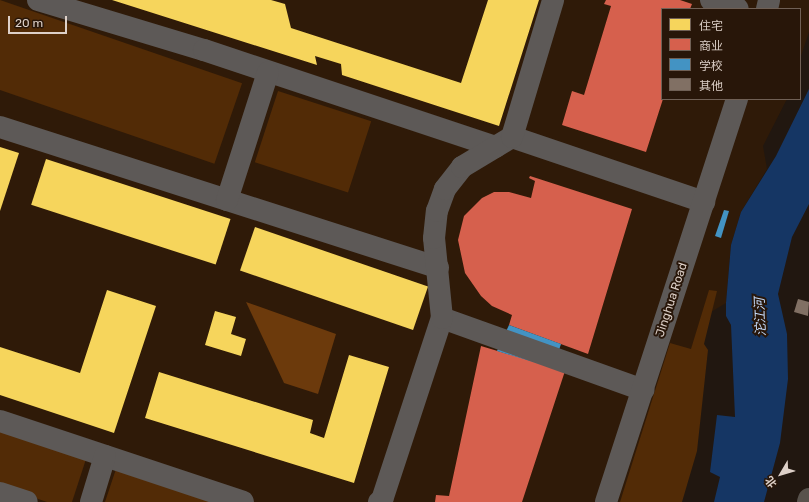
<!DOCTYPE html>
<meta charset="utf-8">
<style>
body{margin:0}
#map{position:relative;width:809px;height:502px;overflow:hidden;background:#211710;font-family:Rubik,"Noto Sans SC",sans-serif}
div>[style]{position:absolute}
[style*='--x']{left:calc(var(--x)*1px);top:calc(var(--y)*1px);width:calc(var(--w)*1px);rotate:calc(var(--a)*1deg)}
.built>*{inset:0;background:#2f1a08}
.green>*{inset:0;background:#522b06;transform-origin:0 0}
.forest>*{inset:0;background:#6c3a0c}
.water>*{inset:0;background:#153664}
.homes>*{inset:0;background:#f6d55c;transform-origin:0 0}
.shops>*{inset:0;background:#d6604d}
.schools>*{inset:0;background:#4393c3}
.building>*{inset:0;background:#817064}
.street>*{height:22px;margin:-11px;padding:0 11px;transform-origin:11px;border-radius:11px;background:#5d5957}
.secondary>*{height:22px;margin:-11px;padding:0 11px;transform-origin:11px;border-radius:11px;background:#58524c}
span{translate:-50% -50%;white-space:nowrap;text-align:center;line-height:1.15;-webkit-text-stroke:4px #281609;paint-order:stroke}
.street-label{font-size:12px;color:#ddd0c8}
.water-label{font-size:13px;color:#c7deff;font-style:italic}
.legend{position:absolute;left:661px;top:8px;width:140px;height:92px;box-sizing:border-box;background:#281609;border:1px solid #706055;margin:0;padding:5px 7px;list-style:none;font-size:12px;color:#ddd0c8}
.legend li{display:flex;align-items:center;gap:8px;height:20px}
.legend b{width:20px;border:1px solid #706055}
.north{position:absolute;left:761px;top:454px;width:40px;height:40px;-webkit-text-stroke:3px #281609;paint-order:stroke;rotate:232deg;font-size:11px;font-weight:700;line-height:16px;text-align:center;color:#ddd0c8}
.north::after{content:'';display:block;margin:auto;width:14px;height:18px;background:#ddd0c8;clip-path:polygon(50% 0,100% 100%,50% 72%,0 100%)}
.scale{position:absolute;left:8px;top:16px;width:59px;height:18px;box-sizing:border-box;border:2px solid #ddd0c8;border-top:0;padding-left:5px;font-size:12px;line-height:14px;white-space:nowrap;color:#ddd0c8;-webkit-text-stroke:3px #281609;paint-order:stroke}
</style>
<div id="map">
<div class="built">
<i style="clip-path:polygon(0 0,809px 0,809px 32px,800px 59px,800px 9px,662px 9px,662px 99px,787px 99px,763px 146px,767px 169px,741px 212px,731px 245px,726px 303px,711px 312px,645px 502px,0 502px)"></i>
</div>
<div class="green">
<i style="left:0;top:0;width:256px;height:85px;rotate:19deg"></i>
<i style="left:278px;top:91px;width:98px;height:75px;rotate:18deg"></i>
<i style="clip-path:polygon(709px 290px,717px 291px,704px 344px,708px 350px,697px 451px,682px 502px,620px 502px,670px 343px,691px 349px)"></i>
<i style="clip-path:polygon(0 427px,87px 456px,72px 502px,47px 502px,0 486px)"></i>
<i style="clip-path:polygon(117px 466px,226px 502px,105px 502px)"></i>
</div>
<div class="forest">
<i style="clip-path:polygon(246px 302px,336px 334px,318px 394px,284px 383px)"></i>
</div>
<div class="water">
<i style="clip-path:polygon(809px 89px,809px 204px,792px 237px,778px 294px,787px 334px,788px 379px,780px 443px,764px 502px,714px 502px,720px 477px,710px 472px,717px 415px,735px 417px,731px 325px,726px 316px,726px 303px,731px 245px,741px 212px,776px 156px)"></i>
</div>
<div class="homes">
<i style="clip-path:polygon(112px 0,271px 0,285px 4px,291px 28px,461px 83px,488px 0,539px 0,499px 126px,342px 75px,341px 64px,315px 56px,317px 65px)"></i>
<i style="clip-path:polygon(0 147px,19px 153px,0 211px)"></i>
<i style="left:46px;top:159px;width:194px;height:48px;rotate:18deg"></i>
<i style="left:255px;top:227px;width:183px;height:46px;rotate:19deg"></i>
<i style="clip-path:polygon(107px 290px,156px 306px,114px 433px,0 395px,0 347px,80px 373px)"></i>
<i style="clip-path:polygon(215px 311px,236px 317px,231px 334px,246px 339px,241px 356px,205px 345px)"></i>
<i style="clip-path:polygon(349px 355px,389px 367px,354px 483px,145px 418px,159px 372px,313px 420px,310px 433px,324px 438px)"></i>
</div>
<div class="shops">
<i style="clip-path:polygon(606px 0,680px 0,692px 4px,690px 9px,662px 9px,663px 99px,646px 152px,562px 125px,572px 91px,584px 95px,611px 6px,604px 4px)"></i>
<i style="clip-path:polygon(530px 176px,632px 209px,588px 354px,509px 325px,512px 315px,492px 306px,481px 296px,465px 273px,458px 240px,464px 216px,482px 198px,494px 192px,509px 192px,531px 198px,535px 181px,529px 178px)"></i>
<i style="clip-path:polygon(481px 346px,565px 371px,522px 502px,435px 502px,436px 495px,449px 496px)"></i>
</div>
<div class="schools">
<i style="clip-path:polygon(724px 210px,729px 211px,721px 238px,715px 236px)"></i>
<i style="clip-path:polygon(509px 325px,561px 344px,553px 368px,497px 351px)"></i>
</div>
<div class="building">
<i style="clip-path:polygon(798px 299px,809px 302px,808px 316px,794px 312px)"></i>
</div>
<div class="street">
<i style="--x:38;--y:0;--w:173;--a:16.8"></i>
<i style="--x:204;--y:50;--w:307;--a:18.4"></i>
<i style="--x:711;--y:0;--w:28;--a:18"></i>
<i style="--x:767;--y:9;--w:9;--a:-77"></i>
<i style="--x:0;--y:127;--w:460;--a:17.8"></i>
<i style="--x:512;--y:137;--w:203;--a:18.7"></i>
<i style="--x:227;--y:200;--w:134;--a:-72.2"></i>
<i style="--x:442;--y:318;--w:214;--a:19.7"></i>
<i style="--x:0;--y:421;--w:256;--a:18.4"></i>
<i style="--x:0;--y:493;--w:28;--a:18"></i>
<i style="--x:91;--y:502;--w:48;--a:-73.1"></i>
<i style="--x:379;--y:502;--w:4;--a:-34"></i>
<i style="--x:382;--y:500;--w:192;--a:-71.8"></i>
<i style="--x:442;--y:318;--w:80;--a:-95.7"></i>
<i style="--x:434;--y:238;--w:27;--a:-84"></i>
<i style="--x:437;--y:211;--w:23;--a:-70"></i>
<i style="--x:445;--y:189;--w:28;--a:-52"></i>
<i style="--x:462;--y:167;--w:58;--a:-31"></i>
<i style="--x:512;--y:137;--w:143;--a:-73.3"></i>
<i style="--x:606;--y:502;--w:424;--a:-72"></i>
</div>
<div class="secondary">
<i style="--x:808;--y:502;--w:3;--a:-72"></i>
</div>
<div class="street-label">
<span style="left:672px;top:300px;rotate:-72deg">Jinghua Road</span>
</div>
<div class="water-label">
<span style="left:761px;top:317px;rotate:-92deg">沱江河</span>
</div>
<ul class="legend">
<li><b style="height:11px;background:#f6d55c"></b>住宅</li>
<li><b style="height:11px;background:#d6604d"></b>商业</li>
<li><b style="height:11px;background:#4393c3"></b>学校</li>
<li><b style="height:11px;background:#817064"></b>其他</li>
</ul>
<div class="north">北</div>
<div class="scale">20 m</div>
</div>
